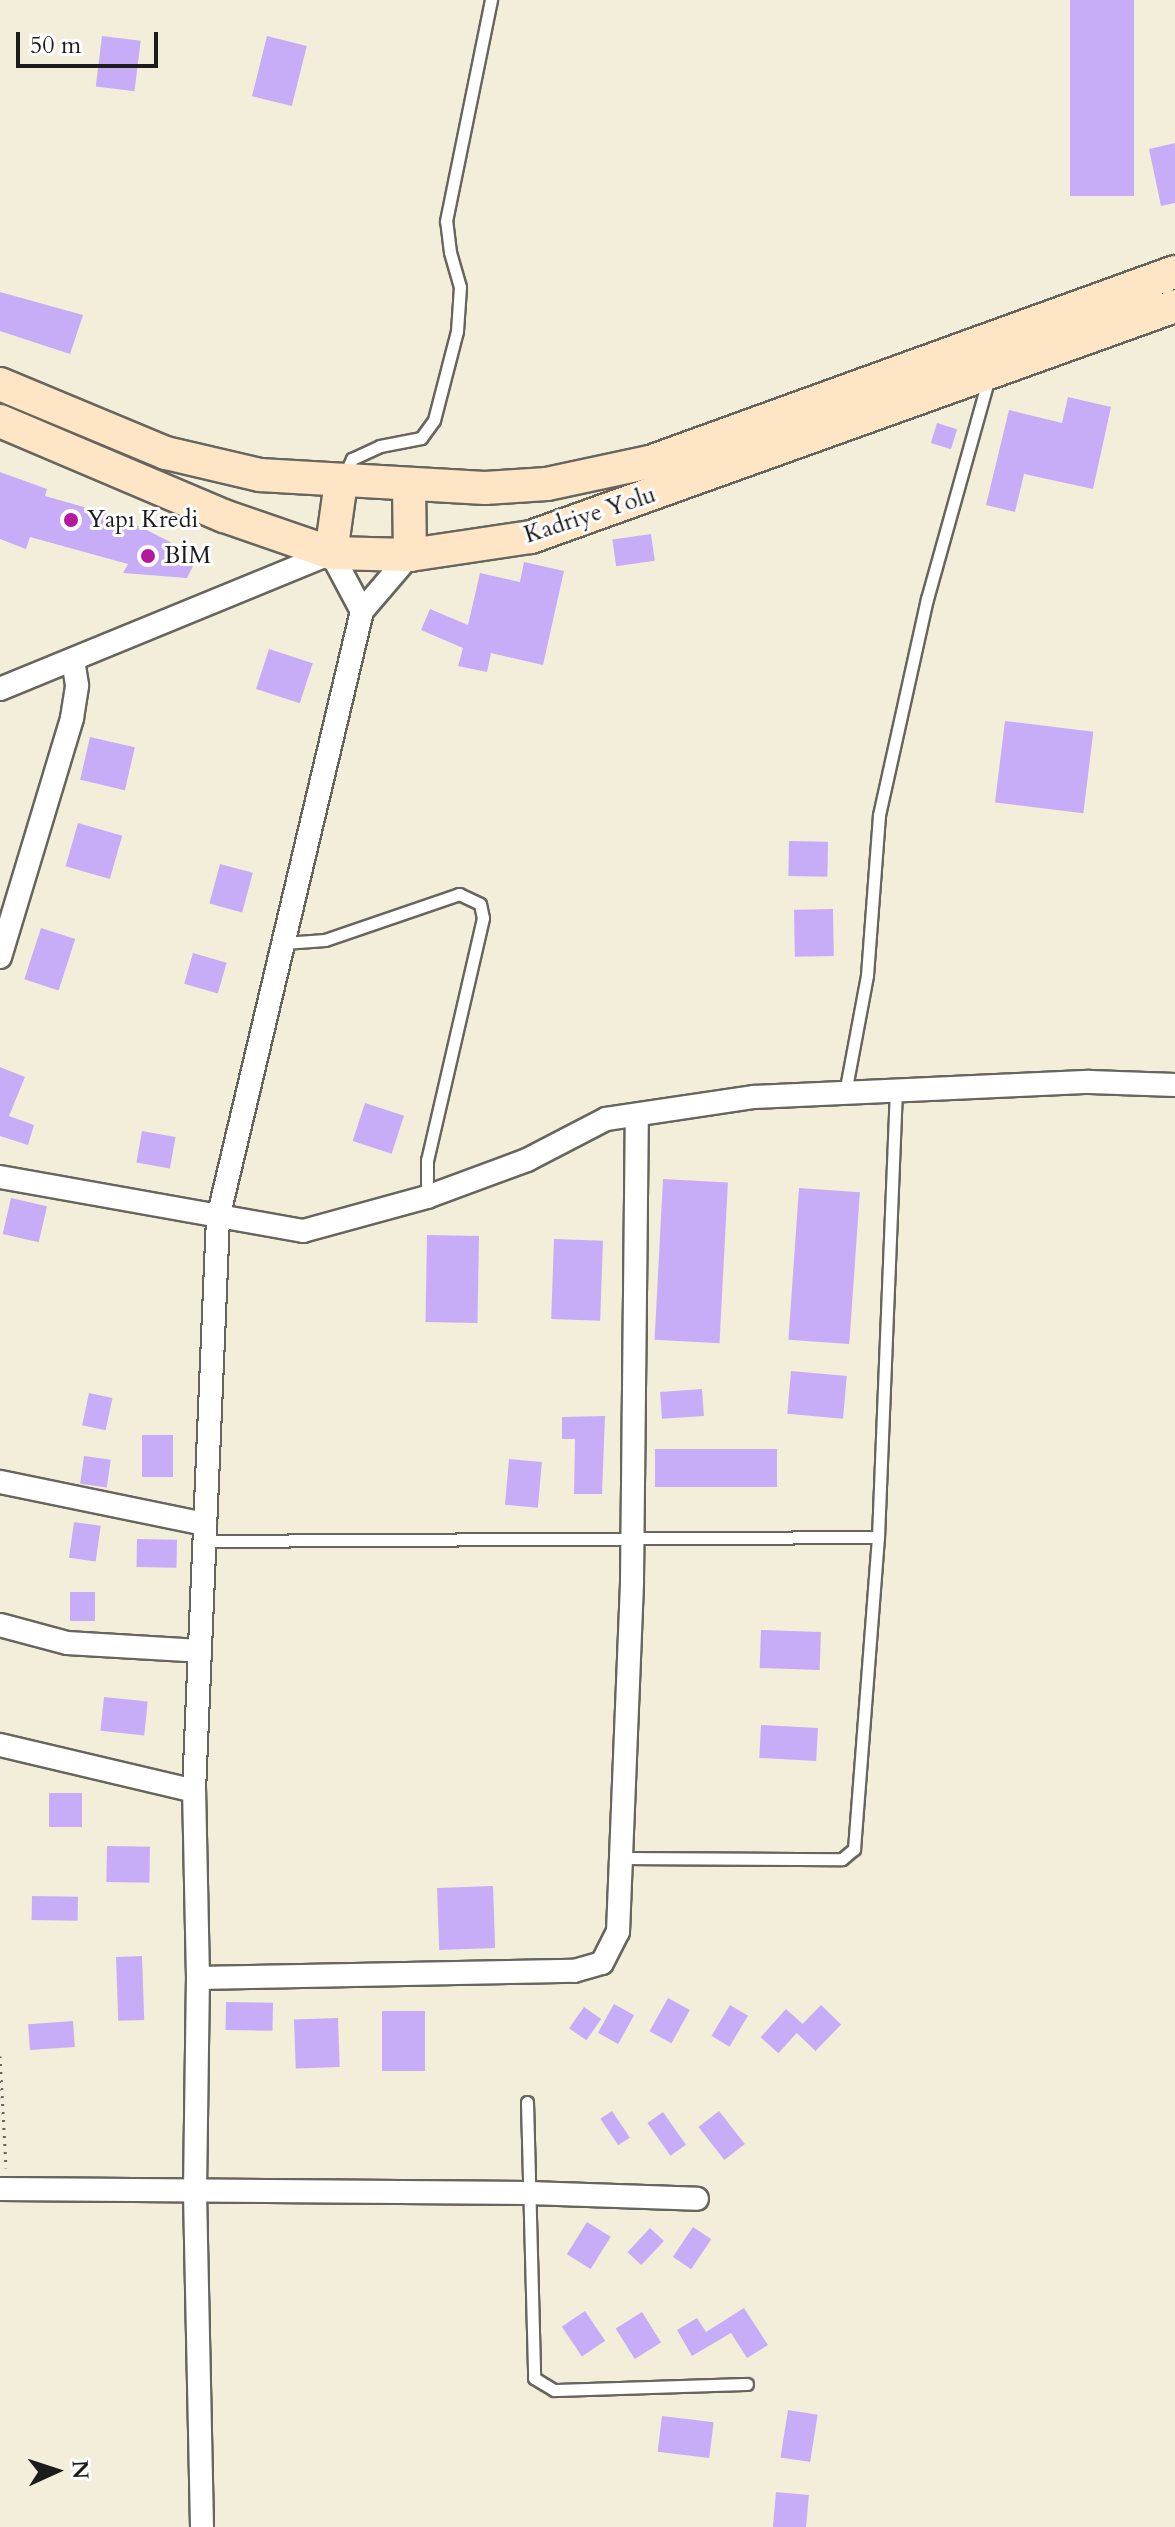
<!DOCTYPE html>
<meta charset="utf-8">
<style>
body{margin:0}
#map{position:relative;width:1175px;height:2527px;overflow:hidden;background:#f3eed9;font-family:Cardo,serif}
div>[style]{position:absolute}
[style*='--x']{left:calc(var(--x)*1px);top:calc(var(--y)*1px);width:calc(var(--w)*1px);rotate:calc(var(--a)*1deg)}
.building>*{inset:0;background:#c7adf8;transform-origin:0 0}
.path>*{height:3px;margin-top:-1.5px;transform-origin:0;background:repeating-linear-gradient(90deg,#67665e 0 2px,transparent 0 8px)}
.roads{filter:drop-shadow(2px 0 #67665e) drop-shadow(-2px 0 #67665e) drop-shadow(0 2px #67665e) drop-shadow(0 -2px #67665e)}
.lane>*{height:11px;margin:-5.5px;padding:0 5.5px;transform-origin:5.5px;border-radius:5.5px;background:#fff}
.street>*{height:22px;margin:-11px;padding:0 11px;transform-origin:11px;border-radius:11px;background:#fff}
.secondary>*{height:32px;margin:-16px;padding:0 16px;transform-origin:16px;border-radius:16px;background:#fde5c5}
.dots>*{width:22px;height:22px;translate:-50% -50%;box-sizing:border-box;border:4px solid #fff;border-radius:50%}
span{translate:-50% -50%;white-space:nowrap;text-align:center;line-height:1.15;-webkit-text-stroke:6px #fff;paint-order:stroke}
.street-label{font-size:24px;color:#1c1c1c}
.poi-label{font-size:24px;color:#1c1c1c}
.left{translate:0 -50%;text-align:left}
.north{position:absolute;left:16px;top:2431px;width:80px;height:80px;-webkit-text-stroke:6px #fff;paint-order:stroke;rotate:87deg;font-size:22px;font-weight:700;line-height:32px;text-align:center;color:#1c1c1c}
.north::after{content:'';display:block;margin:auto;width:28px;height:36px;background:#1c1c1c;clip-path:polygon(50% 0,100% 100%,50% 72%,0 100%)}
.scale{position:absolute;left:16px;top:32px;width:142px;height:36px;box-sizing:border-box;border:4px solid #1c1c1c;border-top:0;padding-left:10px;font-size:24px;line-height:28px;white-space:nowrap;color:#1c1c1c;-webkit-text-stroke:6px #fff;paint-order:stroke}
</style>
<div id="map">
<div class="building">
<i style="left:1070px;top:0;width:64px;height:196px"></i>
<i style="left:102px;top:36px;width:39px;height:51px;rotate:7deg"></i>
<i style="left:267px;top:36px;width:41px;height:62px;rotate:14deg"></i>
<i style="clip-path:polygon(1175px 143px,1175px 203px,1161px 206px,1149px 149px)"></i>
<i style="clip-path:polygon(0 292px,83px 315px,70px 354px,0 331px)"></i>
<i style="clip-path:polygon(1068px 397px,1111px 407px,1093px 489px,1024px 474px,1015px 512px,986px 505px,1009px 410px,1062px 423px)"></i>
<i style="left:937px;top:423px;width:21px;height:21px;rotate:17deg"></i>
<i style="clip-path:polygon(0 472px,47px 489px,45px 496px,123px 518px,198px 556px,187px 578px,123px 573px,128px 564px,30px 537px,26px 549px,0 539px)"></i>
<i style="left:651px;top:534px;width:27px;height:39px;rotate:82deg"></i>
<i style="clip-path:polygon(524px 562px,564px 571px,543px 665px,491px 653px,487px 672px,458px 666px,463px 648px,421px 630px,430px 609px,468px 625px,480px 573px,520px 582px)"></i>
<i style="left:269px;top:649px;width:46px;height:42px;rotate:18deg"></i>
<i style="left:1005px;top:721px;width:89px;height:82px;rotate:7deg"></i>
<i style="left:90px;top:737px;width:46px;height:44px;rotate:13deg"></i>
<i style="left:78px;top:823px;width:46px;height:45px;rotate:16deg"></i>
<i style="left:789px;top:841px;width:39px;height:35px;rotate:1deg"></i>
<i style="left:220px;top:864px;width:34px;height:41px;rotate:15deg"></i>
<i style="left:833px;top:909px;width:47px;height:39px;rotate:89deg"></i>
<i style="left:41px;top:928px;width:36px;height:54px;rotate:18deg"></i>
<i style="left:193px;top:953px;width:35px;height:32px;rotate:16deg"></i>
<i style="clip-path:polygon(0 1067px,25px 1077px,9px 1116px,34px 1125px,28px 1145px,0 1136px)"></i>
<i style="left:365px;top:1103px;width:41px;height:40px;rotate:18deg"></i>
<i style="left:142px;top:1131px;width:34px;height:32px;rotate:10deg"></i>
<i style="left:663px;top:1179px;width:65px;height:161px;rotate:3deg"></i>
<i style="left:799px;top:1188px;width:61px;height:152px;rotate:4deg"></i>
<i style="left:11px;top:1198px;width:37px;height:37px;rotate:13deg"></i>
<i style="left:427px;top:1235px;width:52px;height:87px;rotate:1deg"></i>
<i style="left:554px;top:1239px;width:49px;height:80px;rotate:2deg"></i>
<i style="left:791px;top:1371px;width:56px;height:43px;rotate:5deg"></i>
<i style="left:702px;top:1389px;width:27px;height:42px;rotate:86deg"></i>
<i style="left:89px;top:1393px;width:24px;height:33px;rotate:12deg"></i>
<i style="clip-path:polygon(605px 1416px,602px 1494px,574px 1494px,575px 1439px,562px 1439px,562px 1417px)"></i>
<i style="left:142px;top:1435px;width:31px;height:42px"></i>
<i style="left:777px;top:1449px;width:38px;height:122px;rotate:90deg"></i>
<i style="left:84px;top:1456px;width:27px;height:28px;rotate:8deg"></i>
<i style="left:509px;top:1459px;width:33px;height:46px;rotate:5deg"></i>
<i style="left:74px;top:1522px;width:27px;height:36px;rotate:8deg"></i>
<i style="left:137px;top:1539px;width:40px;height:28px;rotate:1deg"></i>
<i style="left:70px;top:1592px;width:25px;height:29px"></i>
<i style="left:761px;top:1630px;width:60px;height:38px;rotate:2deg"></i>
<i style="left:104px;top:1697px;width:44px;height:34px;rotate:6deg"></i>
<i style="left:761px;top:1725px;width:57px;height:33px;rotate:3deg"></i>
<i style="left:49px;top:1793px;width:33px;height:34px"></i>
<i style="left:107px;top:1846px;width:43px;height:36px;rotate:1deg"></i>
<i style="left:493px;top:1886px;width:62px;height:56px;rotate:88deg"></i>
<i style="left:32px;top:1896px;width:46px;height:24px;rotate:1deg"></i>
<i style="left:142px;top:1956px;width:64px;height:26px;rotate:88deg"></i>
<i style="left:668px;top:1998px;width:25px;height:38px;rotate:29deg"></i>
<i style="left:226px;top:2002px;width:47px;height:28px;rotate:1deg"></i>
<i style="left:614px;top:2004px;width:23px;height:33px;rotate:29deg"></i>
<i style="left:730px;top:2005px;width:21px;height:36px;rotate:31deg"></i>
<i style="left:821px;top:2005px;width:28px;height:37px;rotate:44deg"></i>
<i style="left:584px;top:2007px;width:21px;height:26px;rotate:35deg"></i>
<i style="left:786px;top:2009px;width:24px;height:38px;rotate:42deg"></i>
<i style="left:382px;top:2011px;width:43px;height:60px"></i>
<i style="left:338px;top:2018px;width:49px;height:44px;rotate:88deg"></i>
<i style="left:73px;top:2021px;width:26px;height:45px;rotate:86deg"></i>
<i style="left:612px;top:2111px;width:32px;height:14px;rotate:56deg"></i>
<i style="left:719px;top:2111px;width:42px;height:26px;rotate:52deg"></i>
<i style="left:663px;top:2112px;width:40px;height:19px;rotate:55deg"></i>
<i style="left:587px;top:2222px;width:28px;height:38px;rotate:32deg"></i>
<i style="left:693px;top:2227px;width:22px;height:36px;rotate:34deg"></i>
<i style="left:650px;top:2228px;width:19px;height:33px;rotate:43deg"></i>
<i style="clip-path:polygon(744px 2308px,768px 2345px,747px 2358px,731px 2333px,692px 2356px,677px 2330px,697px 2318px,706px 2332px)"></i>
<i style="left:585px;top:2311px;width:36px;height:28px;rotate:56deg"></i>
<i style="left:642px;top:2312px;width:36px;height:31px;rotate:58deg"></i>
<i style="left:788px;top:2410px;width:30px;height:48px;rotate:9deg"></i>
<i style="left:662px;top:2416px;width:52px;height:36px;rotate:7deg"></i>
<i style="left:776px;top:2492px;width:33px;height:35px;rotate:5deg"></i>
</div>
<div class="path">
<i style="--x:0;--y:2056;--w:112;--a:86.9"></i>
</div>
<div class="roads">
<div class="lane">
<i style="--x:344;--y:476;--w:19;--a:-65"></i>
<i style="--x:352;--y:459;--w:31;--a:-25"></i>
<i style="--x:380;--y:446;--w:42;--a:-11"></i>
<i style="--x:421;--y:438;--w:22;--a:-54"></i>
<i style="--x:434;--y:420;--w:92;--a:-75.5"></i>
<i style="--x:457;--y:331;--w:44;--a:-86.1"></i>
<i style="--x:460;--y:287;--w:36;--a:-106"></i>
<i style="--x:450;--y:252;--w:31;--a:-97"></i>
<i style="--x:446;--y:221;--w:226;--a:-78.5"></i>
<i style="--x:284;--y:943;--w:41;--a:-4.2"></i>
<i style="--x:325;--y:940;--w:142;--a:-18.9"></i>
<i style="--x:459;--y:894;--w:23;--a:25"></i>
<i style="--x:480;--y:904;--w:14;--a:78"></i>
<i style="--x:483;--y:918;--w:248;--a:103"></i>
<i style="--x:427;--y:1160;--w:37;--a:90"></i>
<i style="--x:845;--y:1093;--w:120;--a:-79.4"></i>
<i style="--x:867;--y:975;--w:160;--a:-85.7"></i>
<i style="--x:879;--y:815;--w:221;--a:-77.5"></i>
<i style="--x:927;--y:599;--w:230;--a:-74.4"></i>
<i style="--x:204;--y:1541;--w:674;--a:-0.34"></i>
<i style="--x:878;--y:1537;--w:447;--a:-87.7"></i>
<i style="--x:621;--y:1858;--w:221;--a:0.3"></i>
<i style="--x:842;--y:1859;--w:16;--a:-40"></i>
<i style="--x:854;--y:1849;--w:313;--a:-85.6"></i>
<i style="--x:527;--y:2102;--w:276;--a:88.5"></i>
<i style="--x:534;--y:2378;--w:23;--a:31"></i>
<i style="--x:554;--y:2390;--w:193;--a:-1.8"></i>
</div>
<div class="street">
<i style="--x:0;--y:689;--w:358;--a:-22.3"></i>
<i style="--x:331;--y:553;--w:66;--a:61.9"></i>
<i style="--x:0;--y:957;--w:250;--a:-73.2"></i>
<i style="--x:72;--y:718;--w:33;--a:-81"></i>
<i style="--x:77;--y:685;--w:26;--a:-99"></i>
<i style="--x:0;--y:1177;--w:308;--a:10.1"></i>
<i style="--x:303;--y:1231;--w:129;--a:-15.3"></i>
<i style="--x:427;--y:1197;--w:107;--a:-20.3"></i>
<i style="--x:527;--y:1160;--w:89;--a:-27.4"></i>
<i style="--x:606;--y:1119;--w:150;--a:-8.5"></i>
<i style="--x:754;--y:1097;--w:336;--a:-2.6"></i>
<i style="--x:1090;--y:1082;--w:85;--a:2"></i>
<i style="--x:0;--y:1482;--w:209;--a:11.6"></i>
<i style="--x:0;--y:1625;--w:69;--a:15"></i>
<i style="--x:67;--y:1643;--w:133;--a:3.4"></i>
<i style="--x:0;--y:1745;--w:199;--a:13.3"></i>
<i style="--x:198;--y:1978;--w:376;--a:-1.1"></i>
<i style="--x:574;--y:1971;--w:29;--a:-16"></i>
<i style="--x:602;--y:1963;--w:35;--a:-63"></i>
<i style="--x:618;--y:1932;--w:352;--a:-87.7"></i>
<i style="--x:632;--y:1580;--w:465;--a:-89.4"></i>
<i style="--x:0;--y:2189;--w:529;--a:0.43"></i>
<i style="--x:529;--y:2193;--w:168;--a:2"></i>
<i style="--x:202;--y:2527;--w:336;--a:-91.2"></i>
<i style="--x:195;--y:2191;--w:213;--a:-89.2"></i>
<i style="--x:198;--y:1978;--w:187;--a:-91.2"></i>
<i style="--x:194;--y:1791;--w:574;--a:-87.6"></i>
<i style="--x:218;--y:1218;--w:624;--a:-76.65"></i>
<i style="--x:362;--y:611;--w:74;--a:-49.4"></i>
</div>
<div class="secondary">
<i style="--x:0;--y:384;--w:180;--a:22.6"></i>
<i style="--x:166;--y:453;--w:97;--a:13.2"></i>
<i style="--x:260;--y:475;--w:225;--a:3.3"></i>
<i style="--x:485;--y:488;--w:62;--a:-3.7"></i>
<i style="--x:547;--y:484;--w:105;--a:-12.1"></i>
<i style="--x:650;--y:462;--w:558;--a:-19.9"></i>
<i style="--x:0;--y:421;--w:243;--a:23"></i>
<i style="--x:224;--y:516;--w:113;--a:19.1"></i>
<i style="--x:331;--y:553;--w:79;--a:1.5"></i>
<i style="--x:410;--y:555;--w:122;--a:-8.5"></i>
<i style="--x:531;--y:537;--w:684;--a:-19.73"></i>
<i style="--x:409;--y:485;--w:70;--a:89.2"></i>
<i style="--x:331;--y:553;--w:72;--a:-82"></i>
</div>
</div>
<div class="dots">
<i style="left:71px;top:520px;background:#b5179e"></i>
<i style="left:148px;top:556px;background:#b5179e"></i>
</div>
<div class="street-label">
<span style="left:590px;top:515px;rotate:-18deg">Kadriye Yolu</span>
</div>
<div class="poi-label">
<span class="left" style="left:87px;top:520px">Yapı Kredi</span>
<span class="left" style="left:164px;top:556px">BİM</span>
</div>
<div class="north">N</div>
<div class="scale">50 m</div>
</div>
